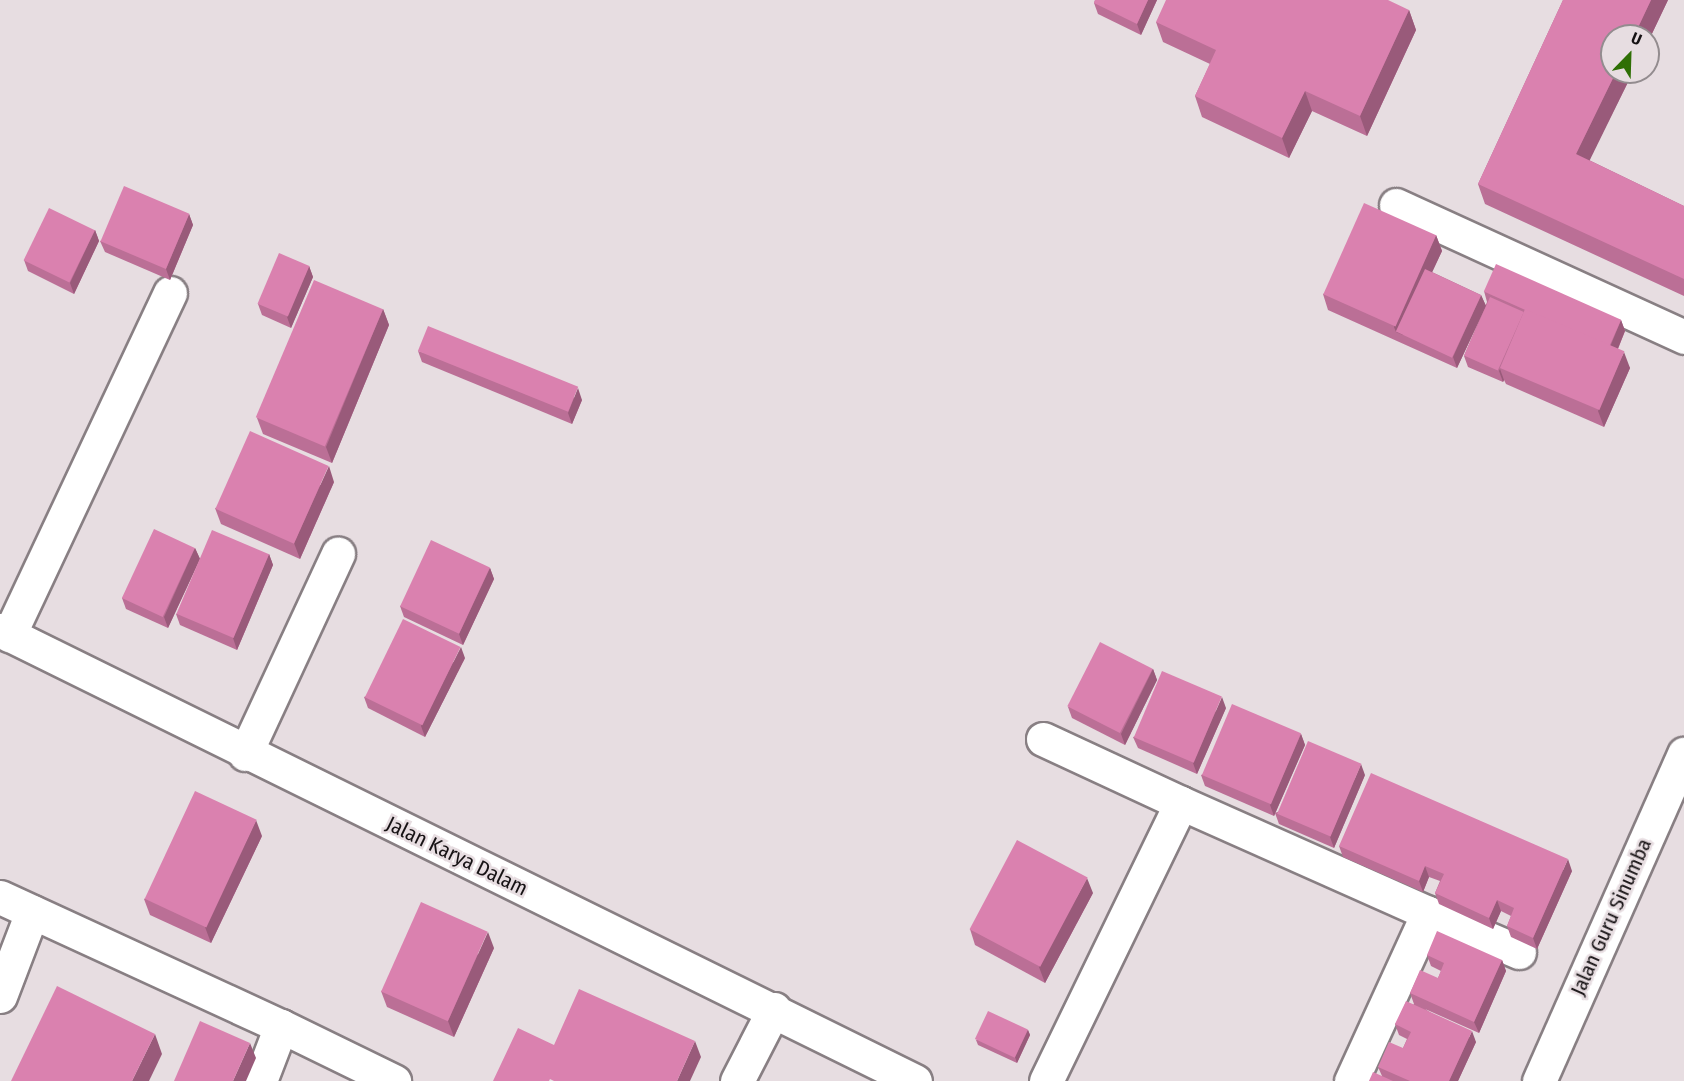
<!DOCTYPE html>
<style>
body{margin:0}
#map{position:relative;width:1684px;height:1081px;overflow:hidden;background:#e7dde1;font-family:"Fira Sans Condensed",sans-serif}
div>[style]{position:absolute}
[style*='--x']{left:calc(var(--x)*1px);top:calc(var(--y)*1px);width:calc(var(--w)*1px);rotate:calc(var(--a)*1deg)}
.roads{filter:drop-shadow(2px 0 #887f83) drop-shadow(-2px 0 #887f83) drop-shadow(0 2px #887f83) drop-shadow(0 -2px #887f83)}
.minor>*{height:33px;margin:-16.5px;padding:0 16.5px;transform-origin:16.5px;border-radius:16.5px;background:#fff}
.wall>*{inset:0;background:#bb6f96}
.shaded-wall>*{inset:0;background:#995a7a}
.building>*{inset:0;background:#da81af;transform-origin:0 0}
span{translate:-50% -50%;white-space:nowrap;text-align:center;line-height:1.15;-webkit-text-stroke:5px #e7dde1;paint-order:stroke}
.street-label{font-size:21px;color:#161214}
.north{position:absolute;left:1600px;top:24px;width:60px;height:60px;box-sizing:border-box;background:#e7dde1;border:2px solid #938c8f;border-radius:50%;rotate:23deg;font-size:16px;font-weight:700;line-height:24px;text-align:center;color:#161214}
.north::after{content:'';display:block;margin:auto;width:21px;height:27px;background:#2f6f05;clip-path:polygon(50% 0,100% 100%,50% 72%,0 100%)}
</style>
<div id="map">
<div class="roads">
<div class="minor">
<i style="--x:1396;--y:205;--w:317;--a:24.6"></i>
<i style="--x:0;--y:630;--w:1020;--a:26.24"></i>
<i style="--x:9;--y:635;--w:378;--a:-64.8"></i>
<i style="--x:1043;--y:739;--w:152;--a:24.9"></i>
<i style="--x:245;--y:754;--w:221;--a:-65.1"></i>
<i style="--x:0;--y:897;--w:309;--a:24.7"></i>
<i style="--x:281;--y:1026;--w:59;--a:110.9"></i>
<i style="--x:1428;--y:913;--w:99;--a:23.2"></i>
<i style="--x:0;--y:996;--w:90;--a:-69.1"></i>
<i style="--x:281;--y:1026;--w:126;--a:26"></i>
<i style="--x:737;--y:1081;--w:81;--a:-62.8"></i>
<i style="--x:1046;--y:1081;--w:309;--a:-64.1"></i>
<i style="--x:1181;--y:803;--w:270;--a:24"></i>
<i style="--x:1428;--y:913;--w:185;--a:114.6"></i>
<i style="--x:1539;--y:1081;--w:358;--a:-66.1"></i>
</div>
</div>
<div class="wall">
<i style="clip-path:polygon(1095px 0,1157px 0,1141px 35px,1098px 14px,1094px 3px)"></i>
<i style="clip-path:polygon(1563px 0,1668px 0,1648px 42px,1648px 36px,1612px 72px,1633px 72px,1589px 160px,1684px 206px,1684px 296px,1485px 204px,1478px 184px)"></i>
<i style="clip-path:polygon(1409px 10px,1416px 30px,1367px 136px,1312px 111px,1289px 158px,1202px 117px,1195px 96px,1210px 64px,1163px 42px,1156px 22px)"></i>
<i style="clip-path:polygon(189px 214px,193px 225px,170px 280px,105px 252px,100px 241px)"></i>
<i style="clip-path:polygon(95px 230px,99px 241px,74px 294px,28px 271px,24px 260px)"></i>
<i style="clip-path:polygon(1436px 235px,1442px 251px,1432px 272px,1481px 295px,1486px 306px,1457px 368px,1328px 310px,1323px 294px)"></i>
<i style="clip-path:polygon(309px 266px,313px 277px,291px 328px,262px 315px,258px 304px)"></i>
<i style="clip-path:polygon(1484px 291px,1621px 320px,1625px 331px,1618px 349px,1630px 368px,1604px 427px,1506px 384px,1504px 380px,1503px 382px,1468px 367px,1464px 356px,1487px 302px)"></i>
<i style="clip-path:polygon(383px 309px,389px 325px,332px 463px,263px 434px,257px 418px)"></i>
<i style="clip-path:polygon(418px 351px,582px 400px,572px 424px,422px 362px)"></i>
<i style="clip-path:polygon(334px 482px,300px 559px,221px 524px,215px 508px)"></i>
<i style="clip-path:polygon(195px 548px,200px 559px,168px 628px,126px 609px,122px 598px)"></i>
<i style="clip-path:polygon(269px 554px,273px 565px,237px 650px,180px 625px,176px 614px)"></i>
<i style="clip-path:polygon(490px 568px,494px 579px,463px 645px,404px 617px,400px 606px)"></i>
<i style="clip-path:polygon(465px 658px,425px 737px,368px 708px,364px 697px)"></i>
<i style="clip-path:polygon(1153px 669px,1157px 680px,1125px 745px,1072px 718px,1068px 707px)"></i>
<i style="clip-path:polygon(1226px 708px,1197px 774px,1138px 748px,1133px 737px)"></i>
<i style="clip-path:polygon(1301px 734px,1305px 745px,1274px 816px,1205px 786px,1201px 775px)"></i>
<i style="clip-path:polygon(1365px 775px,1334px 848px,1279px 824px,1275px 813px)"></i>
<i style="clip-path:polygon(262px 836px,211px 943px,150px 915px,144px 899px)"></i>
<i style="clip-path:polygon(1339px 846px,1572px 871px,1537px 949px,1511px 937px,1507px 926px,1511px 916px,1501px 911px,1493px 929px,1439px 904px,1435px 893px,1440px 881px,1429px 877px,1423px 892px,1343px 857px)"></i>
<i style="clip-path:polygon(1093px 893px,1045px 983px,975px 945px,970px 929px)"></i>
<i style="clip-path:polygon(494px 948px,454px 1037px,387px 1007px,381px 991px)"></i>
<i style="clip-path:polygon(1427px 955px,1502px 960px,1506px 971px,1479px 1033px,1425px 1009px,1476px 1042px,1458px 1081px,1369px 1081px,1382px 1076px,1378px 1067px,1403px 1048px,1407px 1039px,1399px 1035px,1395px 1024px,1414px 1004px,1410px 993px,1438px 978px,1441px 971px,1431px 966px)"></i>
<i style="clip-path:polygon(1028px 1030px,1030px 1035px,1017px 1063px,978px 1045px,976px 1040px)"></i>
</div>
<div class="shaded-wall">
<i style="clip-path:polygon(1148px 0,1157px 0,1141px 35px,1137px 24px)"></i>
<i style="clip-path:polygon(1651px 0,1668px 0,1648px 42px,1648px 36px,1634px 36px)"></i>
<i style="clip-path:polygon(1409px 10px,1416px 30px,1367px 136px,1360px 116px)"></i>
<i style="clip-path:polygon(1616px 72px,1633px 72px,1583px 174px,1576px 154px)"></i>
<i style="clip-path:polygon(1305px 91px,1312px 111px,1289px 158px,1282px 138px)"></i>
<i style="clip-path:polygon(189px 214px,193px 225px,170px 280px,166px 269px)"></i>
<i style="clip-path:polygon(95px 230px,99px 241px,74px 294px,70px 283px)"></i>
<i style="clip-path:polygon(1436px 235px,1442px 251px,1403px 335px,1396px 332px,1394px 327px)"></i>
<i style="clip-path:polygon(309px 266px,313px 277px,291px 328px,287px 317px)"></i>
<i style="clip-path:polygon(1481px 295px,1486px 306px,1457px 368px,1453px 357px)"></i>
<i style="clip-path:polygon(383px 309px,389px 325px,332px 463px,326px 447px)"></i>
<i style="clip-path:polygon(1621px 320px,1625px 331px,1614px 358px,1610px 347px)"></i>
<i style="clip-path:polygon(1624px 352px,1630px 368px,1604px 427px,1598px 411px)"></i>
<i style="clip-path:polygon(1500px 369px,1504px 380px,1503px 382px,1499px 371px)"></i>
<i style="clip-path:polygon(578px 388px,582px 400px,572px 424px,568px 413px)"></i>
<i style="clip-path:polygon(329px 466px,334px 482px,300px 559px,294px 543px)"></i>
<i style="clip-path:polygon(195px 548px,200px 559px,168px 628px,164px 617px)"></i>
<i style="clip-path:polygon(269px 554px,273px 565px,237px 650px,233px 638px)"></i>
<i style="clip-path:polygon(490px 568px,494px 579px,463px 645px,459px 634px)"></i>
<i style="clip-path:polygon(461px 647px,465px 658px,425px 737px,421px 726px)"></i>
<i style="clip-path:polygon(1153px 669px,1157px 680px,1125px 745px,1121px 734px)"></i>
<i style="clip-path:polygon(1222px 697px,1226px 708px,1197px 774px,1193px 763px)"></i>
<i style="clip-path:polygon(1301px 734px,1305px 745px,1274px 816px,1270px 805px)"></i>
<i style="clip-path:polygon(1361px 764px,1365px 775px,1334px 848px,1330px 837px)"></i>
<i style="clip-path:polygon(256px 820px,262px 836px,211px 943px,205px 927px)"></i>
<i style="clip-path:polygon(1568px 859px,1572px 871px,1537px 949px,1533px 938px)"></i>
<i style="clip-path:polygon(1425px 866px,1429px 877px,1423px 892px,1419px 881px)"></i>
<i style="clip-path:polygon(1087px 878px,1093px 893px,1045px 983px,1039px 967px)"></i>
<i style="clip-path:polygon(1497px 900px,1501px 911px,1493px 929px,1489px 918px)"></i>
<i style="clip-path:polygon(488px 932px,494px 948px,454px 1037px,448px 1021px)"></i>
<i style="clip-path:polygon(1502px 960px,1506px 971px,1479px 1033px,1474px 1022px)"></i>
<i style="clip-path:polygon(1028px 1030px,1030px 1035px,1017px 1063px,1015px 1057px)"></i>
<i style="clip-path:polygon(1472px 1031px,1476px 1042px,1458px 1081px,1449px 1081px)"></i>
<i style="clip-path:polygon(155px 1034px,162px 1054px,149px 1081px,132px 1081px)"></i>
<i style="clip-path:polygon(695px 1041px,701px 1057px,690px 1081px,677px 1081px)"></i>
<i style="clip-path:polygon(250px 1043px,256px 1058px,246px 1081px,233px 1081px)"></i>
</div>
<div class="building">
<i style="clip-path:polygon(1095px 0,1148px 0,1137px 24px,1094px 3px)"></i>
<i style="clip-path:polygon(1166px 0,1388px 0,1409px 10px,1360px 116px,1305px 91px,1282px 138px,1195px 96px,1216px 50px,1156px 22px)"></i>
<i style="clip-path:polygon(1563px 0,1651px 0,1634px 36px,1612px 36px,1612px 72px,1616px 72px,1576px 154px,1684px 206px,1684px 279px,1478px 184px)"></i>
<i style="left:124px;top:186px;width:71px;height:60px;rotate:23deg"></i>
<i style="left:1364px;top:203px;width:79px;height:100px;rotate:24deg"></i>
<i style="left:49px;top:208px;width:51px;height:58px;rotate:26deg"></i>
<i style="left:279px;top:253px;width:33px;height:55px;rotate:23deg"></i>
<i style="left:1496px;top:264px;width:137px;height:30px;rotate:24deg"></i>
<i style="left:1425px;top:269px;width:62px;height:69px;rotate:25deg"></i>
<i style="left:314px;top:280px;width:75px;height:149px;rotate:23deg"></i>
<i style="left:1490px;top:297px;width:37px;height:64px;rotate:24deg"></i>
<i style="left:1525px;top:309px;width:108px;height:64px;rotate:23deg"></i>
<i style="left:428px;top:326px;width:162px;height:27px;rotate:22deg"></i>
<i style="left:250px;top:431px;width:86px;height:85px;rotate:24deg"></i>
<i style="left:154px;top:529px;width:45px;height:76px;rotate:25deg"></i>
<i style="left:212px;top:530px;width:62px;height:91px;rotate:23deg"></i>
<i style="left:431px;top:540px;width:65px;height:73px;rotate:25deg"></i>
<i style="left:403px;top:619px;width:64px;height:87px;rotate:26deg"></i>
<i style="left:1100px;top:642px;width:59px;height:72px;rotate:27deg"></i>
<i style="left:1162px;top:671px;width:65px;height:72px;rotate:23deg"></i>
<i style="left:1232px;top:704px;width:75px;height:77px;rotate:23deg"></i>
<i style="left:1308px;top:741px;width:58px;height:79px;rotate:23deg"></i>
<i style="clip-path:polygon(1371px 773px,1568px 859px,1533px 938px,1507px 926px,1514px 908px,1497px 900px,1489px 918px,1435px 893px,1444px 874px,1425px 866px,1419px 881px,1339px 846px)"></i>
<i style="left:195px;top:791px;width:68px;height:119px;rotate:25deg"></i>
<i style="left:1017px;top:840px;width:80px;height:101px;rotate:28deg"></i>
<i style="left:421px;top:902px;width:73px;height:98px;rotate:24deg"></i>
<i style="clip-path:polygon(1437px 931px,1502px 960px,1474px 1022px,1410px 993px,1420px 970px,1438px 978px,1444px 963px,1427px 955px)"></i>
<i style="clip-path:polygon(57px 986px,155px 1034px,132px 1081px,11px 1081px)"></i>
<i style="clip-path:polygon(579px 989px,695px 1041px,677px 1081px,554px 1081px,550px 1079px,549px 1081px,493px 1081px,518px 1028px,554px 1045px)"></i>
<i style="clip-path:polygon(1406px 1001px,1472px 1031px,1449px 1081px,1410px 1081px,1378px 1067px,1389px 1042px,1403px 1048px,1411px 1032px,1395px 1024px)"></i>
<i style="left:988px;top:1011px;width:44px;height:31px;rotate:25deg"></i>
<i style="clip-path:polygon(200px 1021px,250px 1043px,233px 1081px,174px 1081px)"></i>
<i style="clip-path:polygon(1373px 1072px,1393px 1081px,1369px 1081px)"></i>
</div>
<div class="street-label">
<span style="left:457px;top:856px;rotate:26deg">Jalan Karya Dalam</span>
<span style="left:1611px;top:917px;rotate:-66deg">Jalan Guru Sinumba</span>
</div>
<div class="north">U</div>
</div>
